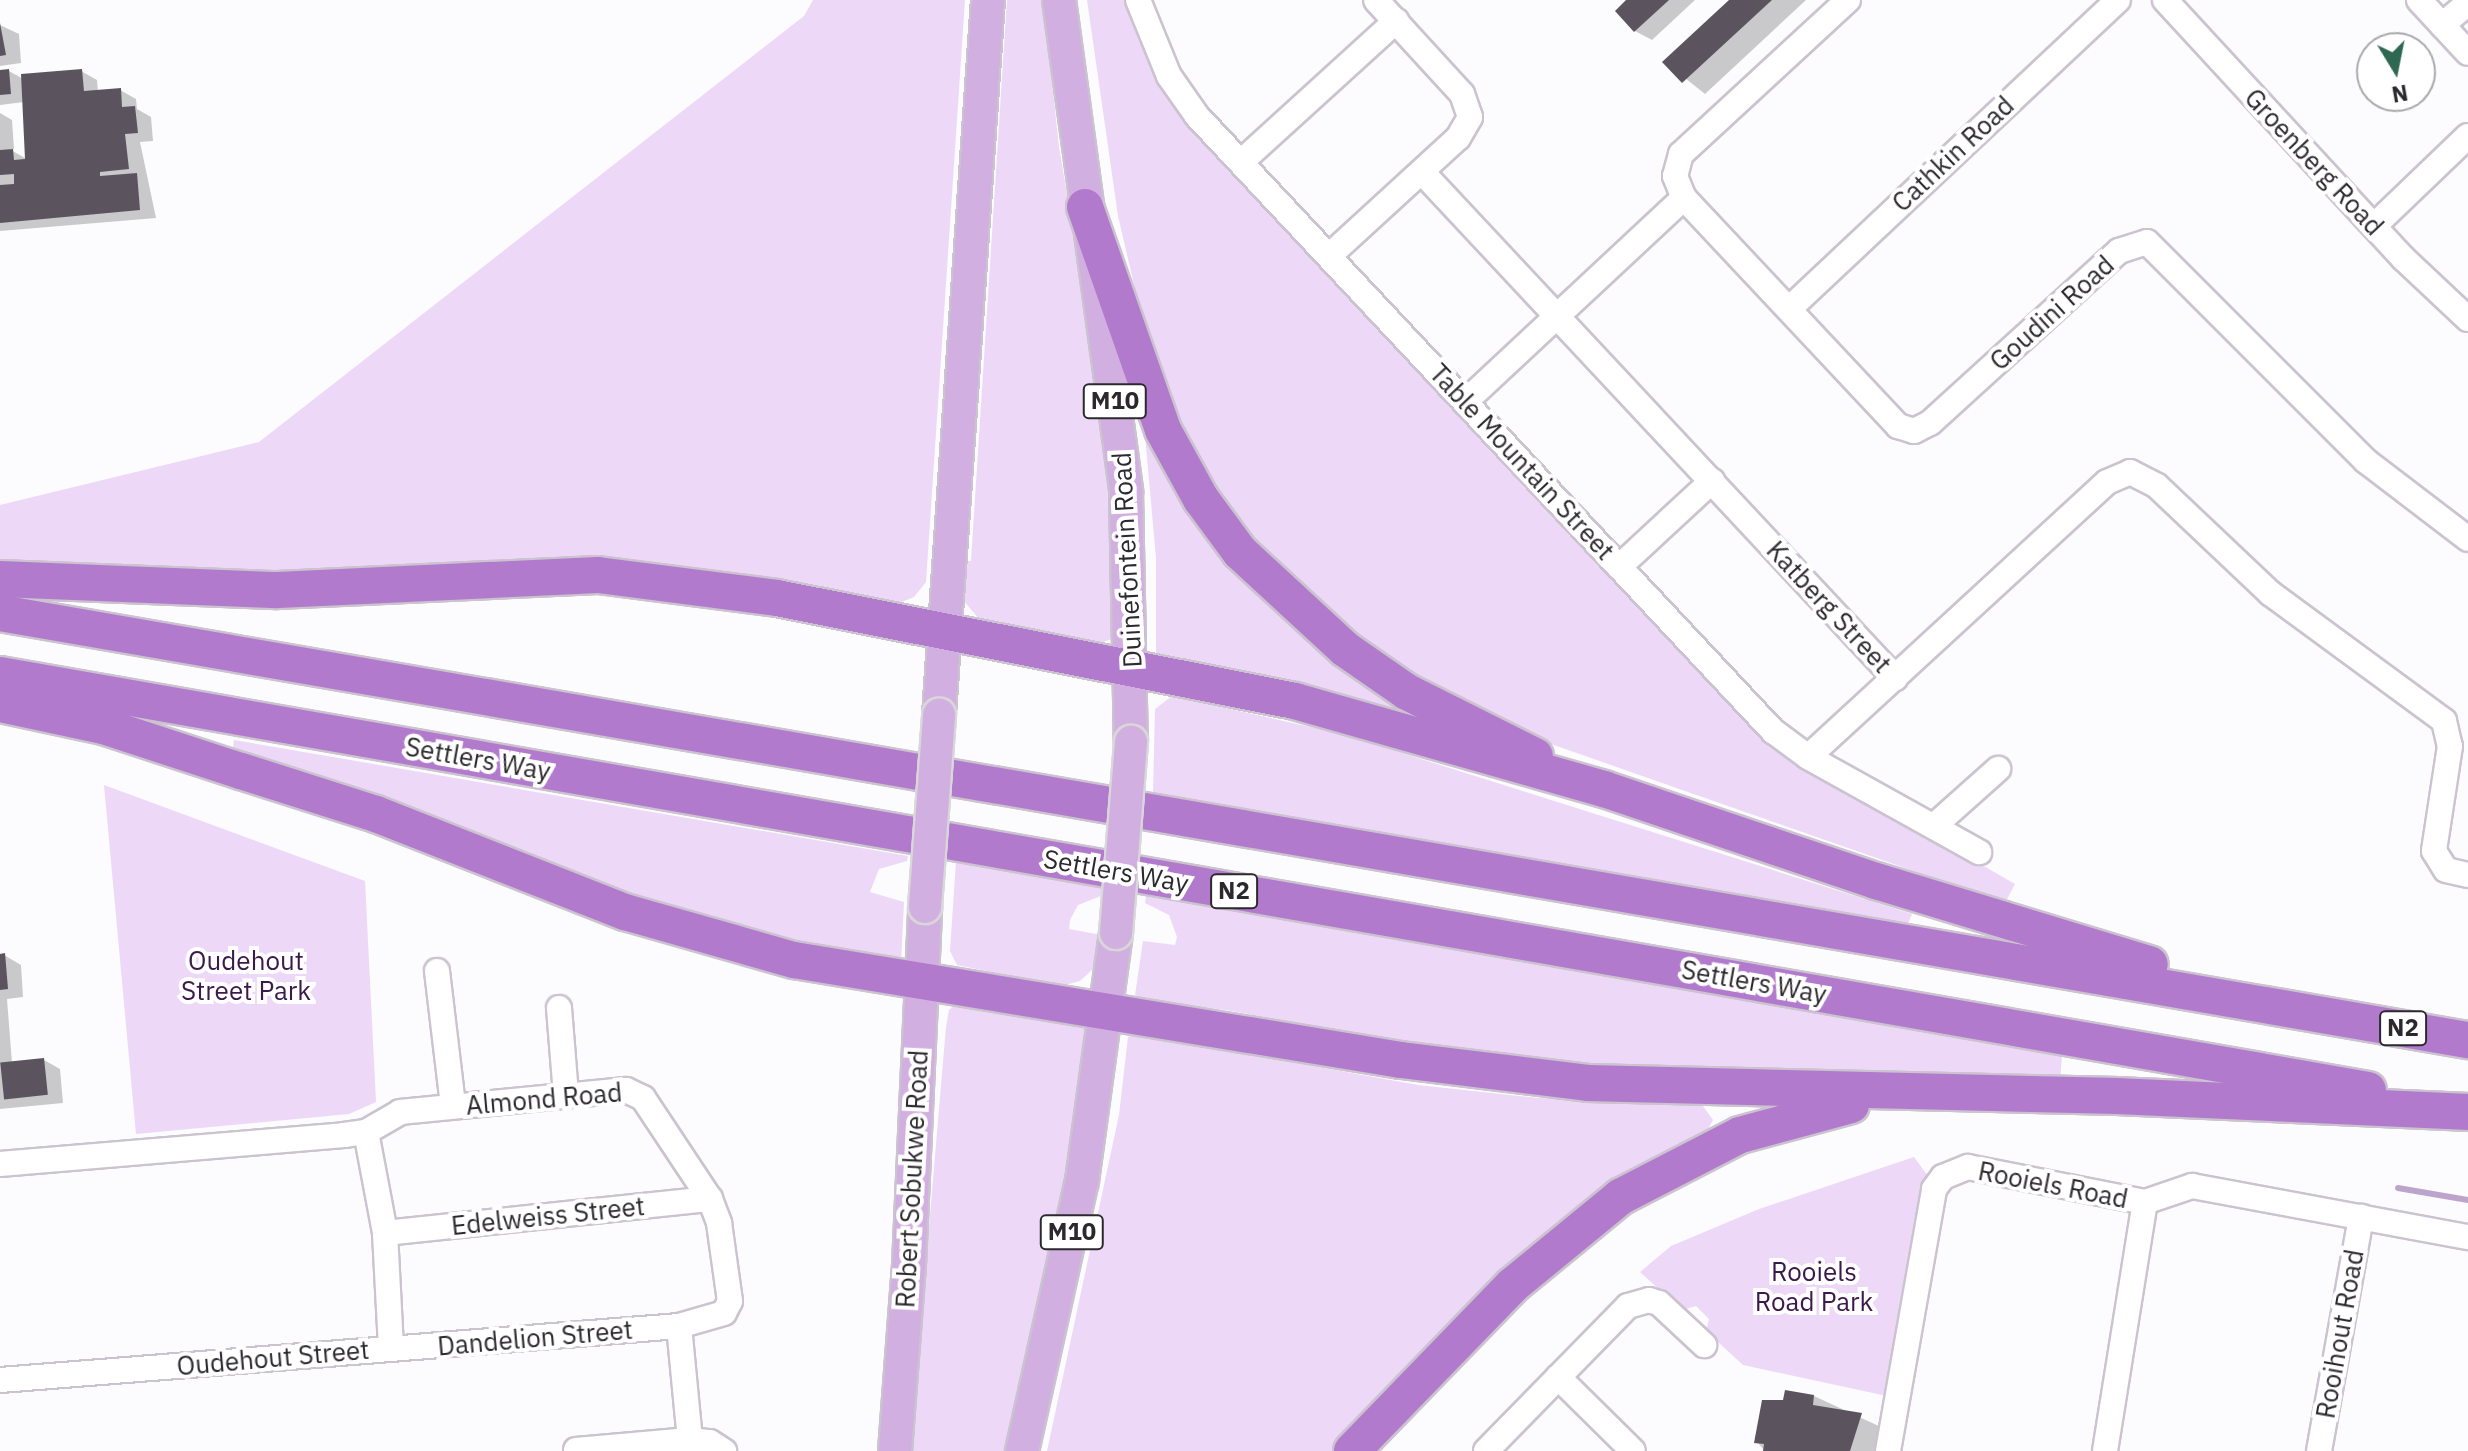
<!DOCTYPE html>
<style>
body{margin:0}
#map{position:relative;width:2468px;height:1451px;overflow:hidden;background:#fcfbfd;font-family:"IBM Plex Sans",sans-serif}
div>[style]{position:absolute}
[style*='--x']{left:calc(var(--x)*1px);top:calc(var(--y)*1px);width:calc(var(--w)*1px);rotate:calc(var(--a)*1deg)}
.green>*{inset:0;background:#edd8f8}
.shadow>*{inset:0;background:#0003}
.stream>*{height:6px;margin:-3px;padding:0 3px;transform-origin:3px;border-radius:3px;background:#bda4cb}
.building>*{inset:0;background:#5b545f;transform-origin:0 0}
.roads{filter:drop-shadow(2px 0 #cbc3cf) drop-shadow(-2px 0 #cbc3cf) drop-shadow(0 2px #cbc3cf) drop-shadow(0 -2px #cbc3cf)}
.minor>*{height:24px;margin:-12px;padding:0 12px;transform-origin:12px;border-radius:12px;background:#fff}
.major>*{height:32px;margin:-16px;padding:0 16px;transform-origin:16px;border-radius:16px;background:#d1afe0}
.highway>*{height:36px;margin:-18px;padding:0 18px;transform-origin:18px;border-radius:18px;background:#b27acc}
.bridges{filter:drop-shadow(2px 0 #d9d8d9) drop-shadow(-2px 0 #d9d8d9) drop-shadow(0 2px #d9d8d9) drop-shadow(0 -2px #d9d8d9)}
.major-bridge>*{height:32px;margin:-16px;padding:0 16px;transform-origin:16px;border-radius:16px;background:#d1afe0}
span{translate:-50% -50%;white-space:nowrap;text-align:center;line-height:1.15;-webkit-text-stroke:8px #fff;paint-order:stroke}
.shield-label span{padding:2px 6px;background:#fff;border:2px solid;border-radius:6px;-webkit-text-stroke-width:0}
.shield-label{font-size:24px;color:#2c292e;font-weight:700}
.street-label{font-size:26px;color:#2c292e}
.park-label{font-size:26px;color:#3b194a}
.north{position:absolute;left:2356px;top:32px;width:80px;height:80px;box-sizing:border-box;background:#fff;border:2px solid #aba9ab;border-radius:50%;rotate:170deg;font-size:22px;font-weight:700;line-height:32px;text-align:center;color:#2c292e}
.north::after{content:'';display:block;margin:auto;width:28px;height:36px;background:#2f6850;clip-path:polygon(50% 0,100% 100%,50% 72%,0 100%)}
</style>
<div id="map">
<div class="green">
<i style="clip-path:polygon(813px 0,965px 0,926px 582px,914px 597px,899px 603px,863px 602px,320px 575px,0 568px,0 505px,259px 442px,804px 16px)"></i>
<i style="clip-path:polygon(1007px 0,1043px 0,1059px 147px,1106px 423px,1112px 472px,1114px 638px,1101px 643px,980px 620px,963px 600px,965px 561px,971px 561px)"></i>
<i style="clip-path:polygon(1087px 0,1130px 0,1146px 47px,1768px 742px,2015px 884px,2005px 903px,1531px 737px,1379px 659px,1269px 561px,1185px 440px,1143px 323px,1118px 216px)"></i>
<i style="clip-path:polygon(1151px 434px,1418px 716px,1417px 718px,1156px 653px,1156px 558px,1145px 435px)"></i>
<i style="clip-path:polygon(1172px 696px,1342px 734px,1912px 914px,1907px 927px,1153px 795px,1155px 709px)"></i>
<i style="clip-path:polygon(234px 740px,908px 856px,907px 861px,879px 869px,870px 892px,904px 902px,901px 963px,761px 939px,652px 906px,348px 786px,233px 748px)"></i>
<i style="clip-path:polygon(104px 785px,365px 881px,376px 1102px,349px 1114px,136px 1134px)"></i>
<i style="clip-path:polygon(956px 861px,1107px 889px,1106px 894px,1078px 905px,1070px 920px,1069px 929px,1102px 935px,1095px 967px,1080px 981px,1061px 986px,957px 965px,950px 951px)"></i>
<i style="clip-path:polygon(1146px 896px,2062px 1055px,2060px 1082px,1538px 1066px,1226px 1010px,1147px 1001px,1135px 995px,1143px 941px,1175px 945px,1177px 937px,1169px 915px,1145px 903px)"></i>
<i style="clip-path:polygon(957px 1003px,1088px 1025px,1072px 1170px,1007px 1451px,910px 1451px,946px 1027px,949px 1010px)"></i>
<i style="clip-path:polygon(1135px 1034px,1418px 1085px,1537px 1098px,1700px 1102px,1713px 1120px,1706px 1133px,1645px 1164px,1556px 1226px,1333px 1451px,1047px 1451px,1119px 1115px,1128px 1037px)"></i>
<i style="clip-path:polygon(1914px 1157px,1928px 1176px,1887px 1396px,1743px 1365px,1706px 1331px,1709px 1319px,1696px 1306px,1682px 1310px,1640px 1272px,1671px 1246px,1759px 1209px)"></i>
</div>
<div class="shadow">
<i style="clip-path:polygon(1629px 0,1695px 0,1652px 40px,1635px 31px)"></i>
<i style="clip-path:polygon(1732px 0,1806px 0,1705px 94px,1665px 62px)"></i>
<i style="clip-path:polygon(0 25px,19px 34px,21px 63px,0 66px)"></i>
<i style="clip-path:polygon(9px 71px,23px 79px,81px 71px,97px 80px,98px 92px,120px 90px,136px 99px,137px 109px,151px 117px,153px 141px,140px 142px,156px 218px,0 231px,0 113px,12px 120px,14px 149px,9px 149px,27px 159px,24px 102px,0 105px,0 72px)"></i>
<i style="clip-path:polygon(4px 955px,21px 965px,23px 997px,7px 999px,12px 1063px,44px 1060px,60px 1069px,63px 1103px,0 1109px,0 956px)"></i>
<i style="clip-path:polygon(1814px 1396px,1883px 1428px,1877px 1451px,1765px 1451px,1757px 1442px,1785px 1402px)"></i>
</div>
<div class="stream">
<i style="--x:2398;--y:1188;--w:71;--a:9.7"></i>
</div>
<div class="building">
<i style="clip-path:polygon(1626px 0,1669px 0,1634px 32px,1615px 11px)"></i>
<i style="clip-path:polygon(1729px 0,1772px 0,1682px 83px,1662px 62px)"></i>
<i style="clip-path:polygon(0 23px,6px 55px,0 56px)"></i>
<i style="clip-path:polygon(9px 69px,11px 94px,0 95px,0 70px)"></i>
<i style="clip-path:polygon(82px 69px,84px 91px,121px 88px,122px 107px,135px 106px,138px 133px,125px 134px,129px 169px,100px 172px,100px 176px,137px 173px,140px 210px,0 223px,0 185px,14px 184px,14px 174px,0 175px,0 150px,13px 149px,14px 160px,25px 159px,21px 74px)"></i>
<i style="clip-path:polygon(5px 953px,8px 989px,0 990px,0 954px)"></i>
<i style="left:44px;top:1058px;width:37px;height:44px;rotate:84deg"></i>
<i style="clip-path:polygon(1785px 1390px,1814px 1395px,1813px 1405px,1862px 1413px,1850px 1451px,1763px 1451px,1764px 1444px,1754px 1443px,1762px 1400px,1783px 1400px)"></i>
</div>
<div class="roads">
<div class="minor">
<i style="--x:1138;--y:0;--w:82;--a:67.8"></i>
<i style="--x:1169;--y:76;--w:49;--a:55"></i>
<i style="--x:1197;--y:116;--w:843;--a:46.88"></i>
<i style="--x:1773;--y:731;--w:44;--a:36.6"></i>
<i style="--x:1808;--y:757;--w:196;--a:29.1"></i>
<i style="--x:1848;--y:0;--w:227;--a:137.3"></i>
<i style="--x:1681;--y:154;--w:23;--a:105"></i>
<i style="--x:1675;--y:176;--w:24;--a:68"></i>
<i style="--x:1684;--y:198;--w:313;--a:46.8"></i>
<i style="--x:1898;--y:426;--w:17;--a:17"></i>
<i style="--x:1914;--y:431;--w:18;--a:-27"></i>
<i style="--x:1930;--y:423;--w:256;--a:-42.3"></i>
<i style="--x:2119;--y:251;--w:29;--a:-18"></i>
<i style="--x:2147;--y:242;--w:310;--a:45"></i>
<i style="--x:2366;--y:461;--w:128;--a:37.4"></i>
<i style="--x:2165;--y:0;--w:351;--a:47.3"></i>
<i style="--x:2403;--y:258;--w:89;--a:43.2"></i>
<i style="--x:2419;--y:0;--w:72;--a:47.2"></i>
<i style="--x:2442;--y:25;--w:34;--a:-40"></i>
<i style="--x:1241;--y:162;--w:210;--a:-42.3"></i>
<i style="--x:1422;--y:172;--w:693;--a:46.93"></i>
<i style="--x:2374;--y:226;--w:130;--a:-43.8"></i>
<i style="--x:1329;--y:256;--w:175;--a:-42.5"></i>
<i style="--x:1458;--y:138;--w:24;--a:-60"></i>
<i style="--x:1470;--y:117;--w:24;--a:-109"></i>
<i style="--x:1462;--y:94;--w:127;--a:-132.5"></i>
<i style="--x:1789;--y:309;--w:451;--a:-43.2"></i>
<i style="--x:1466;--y:401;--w:298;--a:-43"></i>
<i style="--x:1619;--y:567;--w:127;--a:-42.8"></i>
<i style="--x:1808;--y:757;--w:406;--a:-42.6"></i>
<i style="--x:2107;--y:482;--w:25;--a:-23"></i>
<i style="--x:2130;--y:472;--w:30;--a:27"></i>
<i style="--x:2157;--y:486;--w:156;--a:43.4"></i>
<i style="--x:2270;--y:593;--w:216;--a:36.3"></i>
<i style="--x:2444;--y:721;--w:26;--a:77"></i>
<i style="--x:2450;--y:746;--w:106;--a:98.7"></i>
<i style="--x:2434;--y:851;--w:22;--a:58"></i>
<i style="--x:2446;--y:870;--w:23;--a:13"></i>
<i style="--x:1934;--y:826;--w:86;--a:-41.7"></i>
<i style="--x:437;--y:971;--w:136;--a:83.2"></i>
<i style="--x:559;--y:1008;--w:87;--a:85.4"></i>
<i style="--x:366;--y:1132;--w:103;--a:79.3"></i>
<i style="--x:385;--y:1233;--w:115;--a:87"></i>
<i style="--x:0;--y:1164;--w:345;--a:-4.8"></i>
<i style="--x:344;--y:1135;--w:22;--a:-8"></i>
<i style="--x:366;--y:1132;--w:39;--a:-30"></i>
<i style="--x:400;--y:1112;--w:227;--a:-5.6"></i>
<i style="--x:626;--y:1090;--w:19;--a:25"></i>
<i style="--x:643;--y:1098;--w:121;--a:56.4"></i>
<i style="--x:710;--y:1199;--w:26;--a:69"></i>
<i style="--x:719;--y:1223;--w:79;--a:82"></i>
<i style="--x:730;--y:1301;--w:13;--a:117"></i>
<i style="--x:724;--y:1313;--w:47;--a:163.9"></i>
<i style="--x:679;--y:1326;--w:681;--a:175.45"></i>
<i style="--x:2145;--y:1202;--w:50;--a:-18.8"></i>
<i style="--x:2192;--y:1186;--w:281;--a:10.5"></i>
<i style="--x:385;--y:1233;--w:327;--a:-6"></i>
<i style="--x:679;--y:1326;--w:115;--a:84.5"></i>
<i style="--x:1558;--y:1377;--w:105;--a:44.6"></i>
<i style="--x:576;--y:1450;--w:114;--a:-5"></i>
<i style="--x:690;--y:1440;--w:20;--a:6"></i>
<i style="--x:710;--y:1442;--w:17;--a:33"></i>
<i style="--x:1486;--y:1451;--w:203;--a:-45.6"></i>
<i style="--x:1628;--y:1306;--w:22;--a:-16"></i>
<i style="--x:1649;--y:1300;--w:10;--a:17"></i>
<i style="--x:1659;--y:1303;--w:62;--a:43"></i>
<i style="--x:1888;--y:1451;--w:266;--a:-80"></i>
<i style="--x:1934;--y:1189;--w:15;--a:-53"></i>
<i style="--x:1943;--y:1177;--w:27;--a:-22"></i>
<i style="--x:1968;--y:1167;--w:180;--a:11.2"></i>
<i style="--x:2105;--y:1451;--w:252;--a:-80.9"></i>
<i style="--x:2319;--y:1451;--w:238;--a:-79.8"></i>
</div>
<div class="major">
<i style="--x:1059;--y:0;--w:497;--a:82.2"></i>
<i style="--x:1126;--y:492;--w:250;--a:88.9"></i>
<i style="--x:939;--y:715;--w:717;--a:-86.08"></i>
<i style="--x:895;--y:1451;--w:187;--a:-85.7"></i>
<i style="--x:909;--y:1265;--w:358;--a:-87.4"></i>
<i style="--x:1022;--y:1451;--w:277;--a:-77.5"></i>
<i style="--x:1082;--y:1181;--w:250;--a:-82.2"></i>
</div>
<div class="highway">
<i style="--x:1085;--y:207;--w:236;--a:70.7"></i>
<i style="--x:1163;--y:430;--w:79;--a:61.2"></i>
<i style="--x:1201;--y:499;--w:66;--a:53.7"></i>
<i style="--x:1240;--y:552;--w:143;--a:42.7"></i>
<i style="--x:1345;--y:649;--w:75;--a:34.7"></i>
<i style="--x:1407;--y:692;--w:143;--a:26.6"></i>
<i style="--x:0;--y:579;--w:278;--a:2.3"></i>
<i style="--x:278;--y:590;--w:320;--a:-2.7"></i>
<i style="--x:598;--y:575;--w:180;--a:7.3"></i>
<i style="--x:777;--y:598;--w:528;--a:11.25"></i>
<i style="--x:1295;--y:701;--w:321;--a:15.9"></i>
<i style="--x:1604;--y:789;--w:287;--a:18.7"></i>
<i style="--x:1876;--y:881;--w:286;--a:16.9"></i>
<i style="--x:0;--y:613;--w:2505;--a:9.82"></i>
<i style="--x:0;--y:675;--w:2404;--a:9.94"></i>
<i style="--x:0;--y:704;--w:105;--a:12.1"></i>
<i style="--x:103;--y:726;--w:145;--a:18.1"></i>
<i style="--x:241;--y:771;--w:142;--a:17.7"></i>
<i style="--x:376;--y:814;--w:268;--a:21.5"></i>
<i style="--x:625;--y:912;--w:176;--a:15.9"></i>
<i style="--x:794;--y:960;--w:615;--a:9.36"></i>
<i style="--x:1401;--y:1060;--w:188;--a:7"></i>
<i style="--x:1588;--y:1083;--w:530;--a:1.41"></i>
<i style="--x:2118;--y:1096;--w:350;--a:2.6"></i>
<i style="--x:1352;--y:1451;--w:231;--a:-45.9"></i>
<i style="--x:1513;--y:1285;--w:139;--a:-39.4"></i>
<i style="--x:1620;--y:1197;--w:135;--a:-27.3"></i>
<i style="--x:1740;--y:1135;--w:115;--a:-15.1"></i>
</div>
</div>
<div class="bridges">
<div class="major-bridge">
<i style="--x:925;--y:907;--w:193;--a:-85.8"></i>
<i style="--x:1116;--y:933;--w:192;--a:-85.5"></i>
</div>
</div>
<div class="shield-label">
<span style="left:1115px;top:401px">M10</span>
<span style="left:1234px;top:891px">N2</span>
<span style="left:2403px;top:1028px">N2</span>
<span style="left:1072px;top:1232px">M10</span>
</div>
<div class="street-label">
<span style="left:1953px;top:154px;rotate:-43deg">Cathkin Road</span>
<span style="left:2314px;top:162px;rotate:47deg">Groenberg Road</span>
<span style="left:2052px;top:313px;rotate:-42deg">Goudini Road</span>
<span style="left:1522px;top:462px;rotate:47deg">Table Mountain Street</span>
<span style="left:1127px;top:560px;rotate:-93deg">Duinefontein Road</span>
<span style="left:1829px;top:607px;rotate:47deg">Katberg Street</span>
<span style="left:478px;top:759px;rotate:10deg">Settlers Way</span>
<span style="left:1116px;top:871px;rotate:10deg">Settlers Way</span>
<span style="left:1754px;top:982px;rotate:10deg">Settlers Way</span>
<span style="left:544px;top:1099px;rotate:-5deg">Almond Road</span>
<span style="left:912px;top:1179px;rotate:-87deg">Robert Sobukwe Road</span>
<span style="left:2053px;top:1185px;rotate:11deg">Rooiels Road</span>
<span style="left:548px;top:1216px;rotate:-6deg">Edelweiss Street</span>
<span style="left:2340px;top:1334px;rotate:-80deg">Rooihout Road</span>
<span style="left:535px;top:1338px;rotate:-5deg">Dandelion Street</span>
<span style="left:273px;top:1358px;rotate:-5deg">Oudehout Street</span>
</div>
<div class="park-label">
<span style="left:246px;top:976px">Oudehout<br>Street Park</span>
<span style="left:1814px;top:1287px">Rooiels<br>Road Park</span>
</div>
<div class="north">N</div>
</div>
